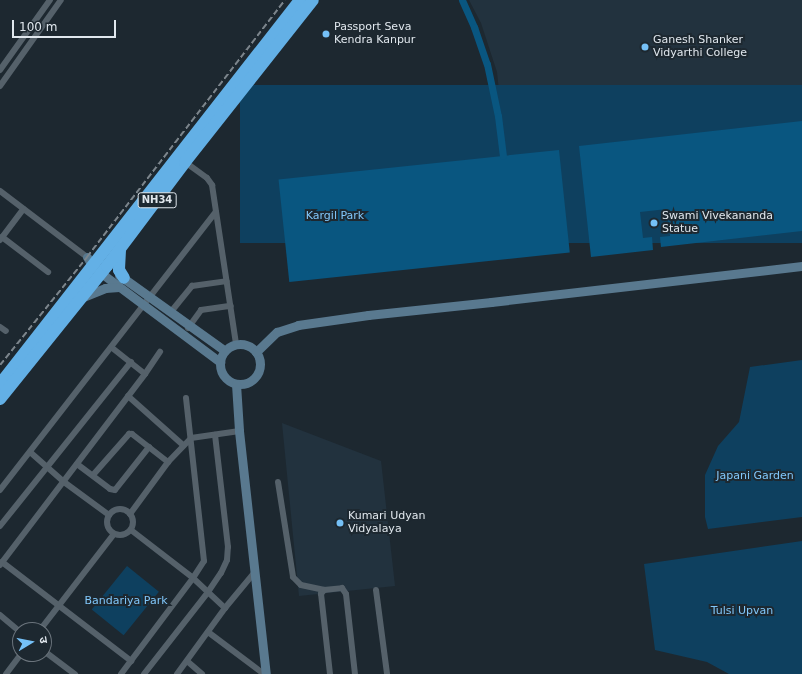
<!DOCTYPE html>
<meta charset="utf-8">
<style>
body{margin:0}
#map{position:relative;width:802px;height:674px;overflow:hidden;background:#1d2830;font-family:"DejaVu Sans","Noto Sans Devanagari",sans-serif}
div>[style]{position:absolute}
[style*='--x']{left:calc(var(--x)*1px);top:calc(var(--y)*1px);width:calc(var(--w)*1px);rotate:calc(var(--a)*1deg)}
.built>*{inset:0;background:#22323e}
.green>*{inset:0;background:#0e405f;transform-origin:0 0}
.water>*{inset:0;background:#095680;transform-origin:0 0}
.canal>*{height:7px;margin:-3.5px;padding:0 3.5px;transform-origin:3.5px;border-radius:3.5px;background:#095680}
.street>*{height:6px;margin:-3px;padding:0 3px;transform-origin:3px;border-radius:3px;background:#55616a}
.street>.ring{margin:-3px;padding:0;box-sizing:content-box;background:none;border:6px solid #55616a;border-radius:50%}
.secondary>*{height:9px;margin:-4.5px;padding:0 4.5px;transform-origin:4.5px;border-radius:4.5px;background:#59798f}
.secondary>.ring{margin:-4.5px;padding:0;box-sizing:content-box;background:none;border:9px solid #59798f;border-radius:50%}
.highway>*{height:12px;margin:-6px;padding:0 6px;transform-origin:6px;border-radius:6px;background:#63b0e6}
.rail>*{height:2px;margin-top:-1px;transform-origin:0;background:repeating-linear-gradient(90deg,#7c858c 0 6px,transparent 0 9px)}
.dots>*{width:11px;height:11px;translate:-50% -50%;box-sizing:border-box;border:2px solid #1d2830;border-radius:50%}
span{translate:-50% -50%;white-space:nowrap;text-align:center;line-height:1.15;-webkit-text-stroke:4px #1d2830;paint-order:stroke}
.shield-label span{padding:1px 3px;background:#1d2830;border:1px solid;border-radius:3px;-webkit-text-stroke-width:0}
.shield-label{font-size:10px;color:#e0e7ed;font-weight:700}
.poi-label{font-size:11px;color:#e0e7ed}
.left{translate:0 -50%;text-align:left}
.park-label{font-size:11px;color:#81c7fa}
.north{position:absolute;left:12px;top:622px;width:40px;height:40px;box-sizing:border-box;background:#1d2830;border:1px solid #6b747c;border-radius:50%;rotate:80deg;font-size:11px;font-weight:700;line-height:16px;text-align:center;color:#e0e7ed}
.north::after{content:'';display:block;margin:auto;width:14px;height:18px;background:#75c0f6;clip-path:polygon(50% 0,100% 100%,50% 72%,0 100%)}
.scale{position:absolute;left:12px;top:20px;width:104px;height:18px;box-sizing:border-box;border:2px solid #e0e7ed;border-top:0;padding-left:5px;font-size:12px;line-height:14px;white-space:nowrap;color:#e0e7ed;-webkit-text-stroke:3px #1d2830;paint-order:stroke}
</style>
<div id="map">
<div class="built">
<i style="clip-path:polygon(469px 0,802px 0,802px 85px,502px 118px,497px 72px,481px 23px)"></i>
<i style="clip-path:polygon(282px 423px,381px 461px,395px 586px,299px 596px)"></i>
</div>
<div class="green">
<i style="left:802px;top:85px;width:158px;height:562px;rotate:90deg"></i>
<i style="clip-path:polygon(802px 360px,802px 517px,708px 529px,705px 517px,705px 475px,718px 446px,739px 422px,750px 367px)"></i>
<i style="clip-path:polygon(802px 541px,802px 674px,729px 674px,707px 662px,655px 650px,644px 564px)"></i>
<i style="left:127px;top:566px;width:41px;height:56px;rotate:39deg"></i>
</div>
<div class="water">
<i style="clip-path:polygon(802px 121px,802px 231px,661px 247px,660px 237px,670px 236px,667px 209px,640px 212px,643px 238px,652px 237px,653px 250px,591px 257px,579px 146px)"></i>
<i style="left:559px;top:150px;width:103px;height:282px;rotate:84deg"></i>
</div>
<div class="canal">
<i style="--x:462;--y:0;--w:30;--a:66"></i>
<i style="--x:474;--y:27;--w:39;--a:71"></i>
<i style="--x:487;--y:64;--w:53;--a:78.1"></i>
<i style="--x:498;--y:116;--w:40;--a:82.9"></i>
</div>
<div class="street">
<i style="--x:0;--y:70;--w:86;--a:-54.5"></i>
<i style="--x:0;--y:86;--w:105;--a:-54.7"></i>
<i style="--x:185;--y:162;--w:27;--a:36"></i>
<i style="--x:207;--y:178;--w:9;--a:54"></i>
<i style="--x:212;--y:185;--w:161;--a:81.4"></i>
<i style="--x:0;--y:191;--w:109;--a:37.2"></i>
<i style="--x:2;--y:237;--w:58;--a:37.3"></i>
<i style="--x:0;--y:240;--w:39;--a:-53"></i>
<i style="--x:170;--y:313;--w:35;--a:-51"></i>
<i style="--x:192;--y:286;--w:35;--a:-8"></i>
<i style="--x:0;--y:327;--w:7;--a:34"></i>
<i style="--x:188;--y:328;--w:22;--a:-54"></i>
<i style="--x:201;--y:310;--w:30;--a:-8"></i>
<i style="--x:145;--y:374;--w:27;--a:-56"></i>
<i style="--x:128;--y:396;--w:74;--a:41.7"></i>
<i style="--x:30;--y:452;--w:45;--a:41.4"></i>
<i style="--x:64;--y:482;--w:56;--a:36.3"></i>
<i style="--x:77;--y:464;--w:41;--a:37.1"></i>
<i style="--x:110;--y:489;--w:5;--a:11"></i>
<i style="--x:115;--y:490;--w:55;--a:-51.7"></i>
<i style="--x:93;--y:475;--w:55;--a:-48.7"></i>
<i style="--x:129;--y:434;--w:3;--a:0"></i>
<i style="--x:132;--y:434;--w:46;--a:37.9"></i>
<i style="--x:278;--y:482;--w:96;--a:81"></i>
<i style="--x:293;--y:577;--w:11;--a:45"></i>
<i style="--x:301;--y:585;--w:24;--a:12"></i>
<i style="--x:0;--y:490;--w:352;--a:-52.2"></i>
<i class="ring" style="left:107px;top:509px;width:20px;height:20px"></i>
<i style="--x:130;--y:514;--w:64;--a:-53.8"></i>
<i style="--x:168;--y:462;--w:33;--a:-46"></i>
<i style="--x:191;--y:438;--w:49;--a:-8.3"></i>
<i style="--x:0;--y:526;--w:210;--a:-51.4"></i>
<i style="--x:131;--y:530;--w:78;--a:37.7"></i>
<i style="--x:193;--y:578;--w:44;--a:43.2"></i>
<i style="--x:2;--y:562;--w:163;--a:37.5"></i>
<i style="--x:0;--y:565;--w:240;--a:-52.8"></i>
<i style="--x:145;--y:374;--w:43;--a:-141.5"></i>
<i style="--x:376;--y:590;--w:85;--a:82.5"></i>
<i style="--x:0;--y:615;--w:26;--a:40"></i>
<i style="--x:40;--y:630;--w:121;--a:-52.4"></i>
<i style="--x:208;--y:632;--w:70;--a:36.9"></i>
<i style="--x:44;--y:651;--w:39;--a:37"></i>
<i style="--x:187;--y:661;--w:20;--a:41"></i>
<i style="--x:6;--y:674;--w:25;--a:-53"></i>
<i style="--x:121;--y:674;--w:120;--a:-53.1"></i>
<i style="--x:193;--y:578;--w:20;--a:-57"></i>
<i style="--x:204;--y:561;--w:164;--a:-96.3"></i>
<i style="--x:144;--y:674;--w:104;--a:-52"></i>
<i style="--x:208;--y:592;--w:23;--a:-56"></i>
<i style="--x:221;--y:573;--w:14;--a:-65"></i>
<i style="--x:227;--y:560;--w:13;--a:-86"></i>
<i style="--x:228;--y:547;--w:113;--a:-96.6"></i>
<i style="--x:177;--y:674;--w:82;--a:-54"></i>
<i style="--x:225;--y:608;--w:45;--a:-50.4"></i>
<i style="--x:330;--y:674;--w:81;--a:-96.4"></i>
<i style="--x:321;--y:594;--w:5;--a:-53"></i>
<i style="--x:324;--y:590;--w:18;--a:-6"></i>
<i style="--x:342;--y:588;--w:7;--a:56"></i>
<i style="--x:346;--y:594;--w:81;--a:83.6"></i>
</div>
<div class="secondary">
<i style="--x:87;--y:257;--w:12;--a:59"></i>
<i style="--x:93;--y:267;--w:10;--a:37"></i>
<i style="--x:101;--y:273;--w:149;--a:36.8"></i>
<i style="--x:119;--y:275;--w:130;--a:35.6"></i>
<i style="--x:83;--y:297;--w:24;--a:-22"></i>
<i style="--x:105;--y:288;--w:14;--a:-4"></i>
<i class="ring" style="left:220px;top:344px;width:31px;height:31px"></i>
<i style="--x:256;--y:352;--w:29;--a:-44"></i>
<i style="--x:277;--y:332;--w:22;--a:-18"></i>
<i style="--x:298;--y:325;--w:71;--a:-8.1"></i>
<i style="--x:368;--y:315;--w:124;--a:-6"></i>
<i style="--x:491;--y:302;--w:313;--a:-6.6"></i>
<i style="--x:236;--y:384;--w:47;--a:86.3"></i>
<i style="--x:239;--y:431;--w:244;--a:83.7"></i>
</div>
<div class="highway">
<i style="--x:120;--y:250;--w:20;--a:93"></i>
<i style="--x:119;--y:270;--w:9;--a:58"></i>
<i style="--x:0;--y:384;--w:487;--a:-52"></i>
<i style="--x:0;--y:399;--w:171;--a:-51.2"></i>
<i style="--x:107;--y:266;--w:130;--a:-53.1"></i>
<i style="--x:185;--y:162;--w:206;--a:-51.7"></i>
</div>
<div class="rail">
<i style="--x:0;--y:365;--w:139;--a:-51.1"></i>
<i style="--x:87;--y:257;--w:324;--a:-52.4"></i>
</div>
<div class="dots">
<i style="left:326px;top:34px;background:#75c0f6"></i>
<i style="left:645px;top:47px;background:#75c0f6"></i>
<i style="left:654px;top:223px;background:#75c0f6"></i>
<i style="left:340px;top:523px;background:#75c0f6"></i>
</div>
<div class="shield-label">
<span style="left:157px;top:200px">NH34</span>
</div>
<div class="poi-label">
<span class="left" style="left:334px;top:34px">Passport Seva<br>Kendra Kanpur</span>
<span class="left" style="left:653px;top:47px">Ganesh Shanker<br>Vidyarthi College</span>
<span class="left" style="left:662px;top:223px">Swami Vivekananda<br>Statue</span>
<span class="left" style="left:348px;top:523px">Kumari Udyan<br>Vidyalaya</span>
</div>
<div class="park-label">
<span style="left:335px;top:216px">Kargil Park</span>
<span style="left:755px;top:476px">Japani Garden</span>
<span style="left:126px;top:601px">Bandariya Park</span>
<span style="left:742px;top:611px">Tulsi Upvan</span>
</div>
<div class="north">उ</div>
<div class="scale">100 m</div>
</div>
